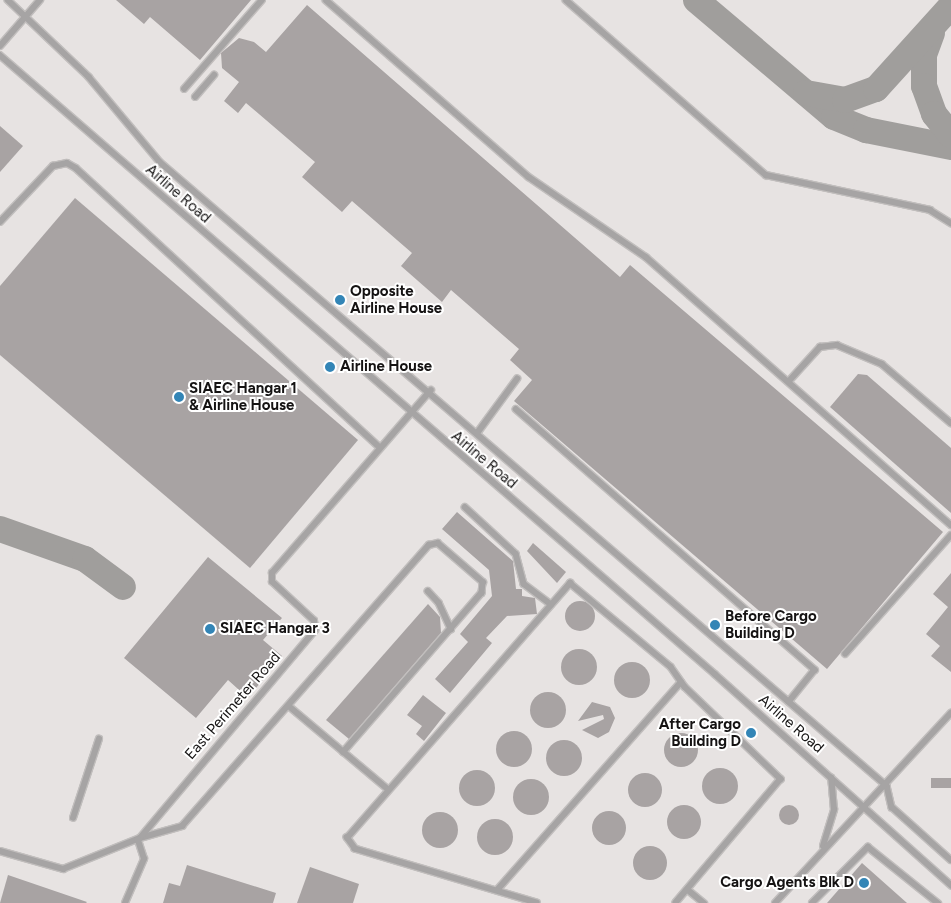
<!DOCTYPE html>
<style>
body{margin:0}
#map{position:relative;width:951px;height:903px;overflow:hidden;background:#e7e3e2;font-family:Figtree,sans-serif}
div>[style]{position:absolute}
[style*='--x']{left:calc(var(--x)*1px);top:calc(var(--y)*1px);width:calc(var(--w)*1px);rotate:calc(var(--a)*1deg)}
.taxiway>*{height:26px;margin:-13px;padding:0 13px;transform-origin:13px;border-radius:13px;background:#a09e9c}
.building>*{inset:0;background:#a8a3a3;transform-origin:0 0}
.round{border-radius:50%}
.roads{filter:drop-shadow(1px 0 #c1bebd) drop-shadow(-1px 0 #c1bebd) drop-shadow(0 1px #c1bebd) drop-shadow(0 -1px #c1bebd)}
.service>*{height:5.5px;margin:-2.75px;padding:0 2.75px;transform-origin:2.75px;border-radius:2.75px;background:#a6a4a4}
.dots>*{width:14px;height:14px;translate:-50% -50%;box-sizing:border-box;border:2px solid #fff;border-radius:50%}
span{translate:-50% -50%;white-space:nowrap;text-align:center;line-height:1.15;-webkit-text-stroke:4px #fff;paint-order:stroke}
.street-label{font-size:15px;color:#151313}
.poi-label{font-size:15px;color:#151313;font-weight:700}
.left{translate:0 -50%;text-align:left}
.right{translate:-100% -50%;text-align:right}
</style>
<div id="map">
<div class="taxiway">
<i style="--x:696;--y:0;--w:181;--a:40.3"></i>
<i style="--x:834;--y:117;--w:35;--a:22"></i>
<i style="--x:866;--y:130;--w:87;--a:11.3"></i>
<i style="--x:932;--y:33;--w:23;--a:110"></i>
<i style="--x:924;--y:55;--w:31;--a:90"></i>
<i style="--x:924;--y:86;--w:30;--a:70"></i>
<i style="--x:934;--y:114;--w:27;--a:51"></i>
<i style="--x:806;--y:93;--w:40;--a:10"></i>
<i style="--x:845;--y:100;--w:33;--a:-20"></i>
<i style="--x:876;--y:89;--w:112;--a:-47.9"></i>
<i style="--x:0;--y:529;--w:90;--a:19.4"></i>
<i style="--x:85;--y:559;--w:47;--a:36.4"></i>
</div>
<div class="building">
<i style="clip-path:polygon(116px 0,251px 0,200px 60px,150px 17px,144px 24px)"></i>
<i style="clip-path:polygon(307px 5px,620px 277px,630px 265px,943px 532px,827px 669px,514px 401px,532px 380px,510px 360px,519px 349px,451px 290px,442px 302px,401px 266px,412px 253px,352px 201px,342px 212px,302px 177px,315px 162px,246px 103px,238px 113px,224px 101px,239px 82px,222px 68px,221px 53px,239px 38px,254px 42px,266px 52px)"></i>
<i style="clip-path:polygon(0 126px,23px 146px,0 172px)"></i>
<i style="clip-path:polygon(75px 198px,358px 440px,250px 568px,0 355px,0 286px)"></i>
<i style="clip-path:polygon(858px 374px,867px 375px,951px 448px,951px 513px,830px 407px)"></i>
<i style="clip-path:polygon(457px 512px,513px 561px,516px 589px,522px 589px,522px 596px,535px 598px,537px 614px,507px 616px,486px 638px,492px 643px,450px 693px,435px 679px,468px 642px,460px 634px,492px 596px,489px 570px,442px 529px)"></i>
<i style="clip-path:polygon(533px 543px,566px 572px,557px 583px,527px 551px)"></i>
<i style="clip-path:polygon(208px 557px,282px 618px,263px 640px,282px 656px,248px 698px,228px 680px,196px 718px,124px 658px)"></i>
<i style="clip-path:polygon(951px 573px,951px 672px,931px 656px,940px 646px,926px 634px,948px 607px,933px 594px)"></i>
<i class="round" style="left:565px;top:601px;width:30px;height:30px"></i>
<i style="clip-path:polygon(428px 604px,440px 617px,441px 633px,349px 739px,326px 720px)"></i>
<i class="round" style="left:561px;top:649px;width:36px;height:36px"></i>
<i class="round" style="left:614px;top:662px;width:36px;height:36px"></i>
<i class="round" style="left:530px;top:692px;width:36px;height:36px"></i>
<i style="clip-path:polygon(423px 695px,446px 713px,424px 741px,416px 734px,422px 726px,407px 715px)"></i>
<i style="clip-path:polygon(592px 702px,610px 707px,615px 718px,609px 732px,598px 738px,582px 730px,604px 719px,603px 715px,578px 721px)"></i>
<i class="round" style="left:496px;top:731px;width:36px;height:36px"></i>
<i class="round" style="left:664px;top:733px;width:34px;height:34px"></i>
<i class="round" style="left:546px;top:740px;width:36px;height:36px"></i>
<i class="round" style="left:702px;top:768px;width:36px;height:36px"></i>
<i class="round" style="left:459px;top:770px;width:36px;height:36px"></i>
<i class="round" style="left:628px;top:773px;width:34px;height:34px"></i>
<i style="left:951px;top:778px;width:10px;height:20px;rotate:90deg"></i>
<i class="round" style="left:513px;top:779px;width:36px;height:36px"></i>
<i class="round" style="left:779px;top:805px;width:20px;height:20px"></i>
<i class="round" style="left:667px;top:805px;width:34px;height:34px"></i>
<i class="round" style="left:592px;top:811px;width:34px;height:34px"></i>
<i class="round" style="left:422px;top:812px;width:36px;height:36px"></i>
<i class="round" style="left:477px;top:819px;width:36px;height:36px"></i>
<i class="round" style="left:633px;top:846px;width:34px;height:34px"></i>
<i style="clip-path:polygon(862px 863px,907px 903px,827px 903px)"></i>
<i style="clip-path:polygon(187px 865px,276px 893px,273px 903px,163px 903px,169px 883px,180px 886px)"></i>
<i style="clip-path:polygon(310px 867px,359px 884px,353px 903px,297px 903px)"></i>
<i style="clip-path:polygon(8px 875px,87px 902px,86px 903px,0 903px)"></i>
</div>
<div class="roads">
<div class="service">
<i style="--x:8;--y:0;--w:112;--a:43.5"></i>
<i style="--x:89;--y:77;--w:111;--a:50.1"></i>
<i style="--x:160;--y:162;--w:958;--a:40.64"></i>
<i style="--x:887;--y:786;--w:22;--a:77"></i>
<i style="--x:892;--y:807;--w:79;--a:41.9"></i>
<i style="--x:326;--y:0;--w:269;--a:41.1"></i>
<i style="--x:529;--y:177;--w:142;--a:34.4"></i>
<i style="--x:646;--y:257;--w:406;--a:41.3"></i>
<i style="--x:566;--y:0;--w:266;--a:41.2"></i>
<i style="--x:766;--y:175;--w:168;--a:12"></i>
<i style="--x:930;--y:210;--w:25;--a:32"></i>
<i style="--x:0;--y:46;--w:61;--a:-49"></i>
<i style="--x:0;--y:55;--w:946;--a:40.88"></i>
<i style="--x:715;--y:674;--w:317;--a:41.8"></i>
<i style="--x:184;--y:89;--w:118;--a:-48.8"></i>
<i style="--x:195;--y:97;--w:29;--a:-49"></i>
<i style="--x:0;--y:222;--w:77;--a:-46.6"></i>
<i style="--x:53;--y:166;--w:14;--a:-12"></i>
<i style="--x:67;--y:163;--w:10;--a:29"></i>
<i style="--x:76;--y:168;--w:413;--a:42.6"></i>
<i style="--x:789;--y:381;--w:46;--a:-47.6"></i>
<i style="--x:820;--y:347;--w:17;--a:-7"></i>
<i style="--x:837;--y:345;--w:49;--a:22.9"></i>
<i style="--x:882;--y:364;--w:91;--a:40.5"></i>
<i style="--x:516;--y:409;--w:397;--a:41.1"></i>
<i style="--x:815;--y:670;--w:41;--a:129.1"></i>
<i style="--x:478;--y:432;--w:66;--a:-53.7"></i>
<i style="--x:465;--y:507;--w:69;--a:42.7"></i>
<i style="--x:516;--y:554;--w:31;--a:75"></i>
<i style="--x:524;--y:584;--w:34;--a:37"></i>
<i style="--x:428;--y:591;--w:16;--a:47"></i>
<i style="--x:439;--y:603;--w:29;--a:65"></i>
<i style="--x:845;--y:654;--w:159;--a:-48.3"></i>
<i style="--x:289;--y:706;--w:129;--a:40"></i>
<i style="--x:73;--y:818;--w:83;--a:-71.8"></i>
<i style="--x:140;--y:838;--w:44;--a:-15.9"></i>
<i style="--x:182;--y:826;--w:374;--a:-48.7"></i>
<i style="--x:429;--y:545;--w:9;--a:-13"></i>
<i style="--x:438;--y:543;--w:60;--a:40.9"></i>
<i style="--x:483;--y:582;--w:11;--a:95"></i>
<i style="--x:482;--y:593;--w:211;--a:131"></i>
<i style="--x:823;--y:846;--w:38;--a:-73"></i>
<i style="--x:834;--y:810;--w:32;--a:-95"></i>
<i style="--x:0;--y:851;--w:66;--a:15.9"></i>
<i style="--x:63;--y:869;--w:83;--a:-21.9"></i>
<i style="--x:140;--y:838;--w:272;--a:-49.9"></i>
<i style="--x:315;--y:630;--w:9;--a:-96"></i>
<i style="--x:314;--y:621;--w:57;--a:-137.1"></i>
<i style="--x:272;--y:582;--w:9;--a:-90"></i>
<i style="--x:272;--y:573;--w:242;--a:-49"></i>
<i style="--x:498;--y:889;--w:276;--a:-48.5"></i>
<i style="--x:688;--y:890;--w:21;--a:39"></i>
<i style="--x:125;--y:903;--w:48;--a:-66.6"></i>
<i style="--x:144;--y:859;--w:20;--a:-108"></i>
<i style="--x:537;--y:903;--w:190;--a:-163.5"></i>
<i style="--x:355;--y:849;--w:14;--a:-126"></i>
<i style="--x:347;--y:838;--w:339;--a:-48.8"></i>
<i style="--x:570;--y:583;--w:131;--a:39.7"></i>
<i style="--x:671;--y:667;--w:24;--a:55"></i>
<i style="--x:685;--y:687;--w:133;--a:43.8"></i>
<i style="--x:781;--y:779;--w:162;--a:130.3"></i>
<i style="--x:775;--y:903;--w:259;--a:-47.2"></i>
<i style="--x:812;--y:903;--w:79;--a:-45"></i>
<i style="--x:868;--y:847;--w:90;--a:38.7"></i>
</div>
</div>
<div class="dots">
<i style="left:340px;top:300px;background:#3385b6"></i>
<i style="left:330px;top:367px;background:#3385b6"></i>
<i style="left:179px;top:397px;background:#3385b6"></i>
<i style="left:715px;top:625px;background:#3385b6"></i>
<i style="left:210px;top:629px;background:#3385b6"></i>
<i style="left:751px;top:733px;background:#3385b6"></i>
<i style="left:864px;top:883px;background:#3385b6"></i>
</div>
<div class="street-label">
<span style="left:178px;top:194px;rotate:41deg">Airline Road</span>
<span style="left:484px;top:460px;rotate:40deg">Airline Road</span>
<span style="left:233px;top:706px;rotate:-49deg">East Perimeter Road</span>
<span style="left:791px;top:724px;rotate:41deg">Airline Road</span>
</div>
<div class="poi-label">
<span class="left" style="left:350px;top:300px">Opposite<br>Airline House</span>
<span class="left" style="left:340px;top:367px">Airline House</span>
<span class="left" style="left:189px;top:397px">SIAEC Hangar 1<br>&amp; Airline House</span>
<span class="left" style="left:725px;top:625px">Before Cargo<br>Building D</span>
<span class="left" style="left:220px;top:629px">SIAEC Hangar 3</span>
<span class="right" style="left:741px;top:733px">After Cargo<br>Building D</span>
<span class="right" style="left:854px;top:883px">Cargo Agents Blk D</span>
</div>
</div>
